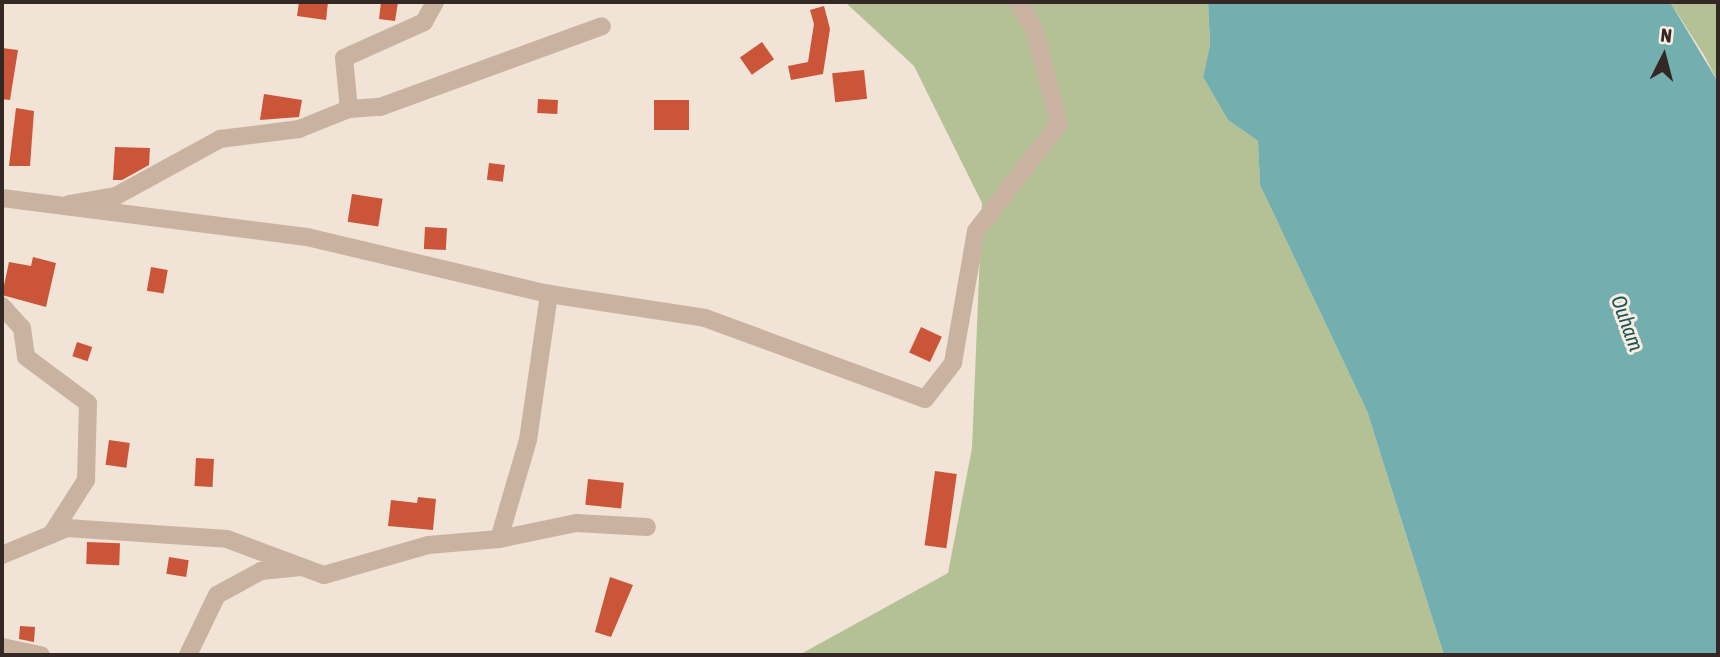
<!DOCTYPE html>
<style>
body{margin:0}
#map{position:relative;width:1720px;height:657px;overflow:hidden;background:#f1e3d5;font-family:"Asap Condensed",sans-serif}
div>[style]{position:absolute}
[style*='--x']{left:calc(var(--x)*1px);top:calc(var(--y)*1px);width:calc(var(--w)*1px);rotate:calc(var(--a)*1deg)}
.green>*{inset:0;background:#b4c195}
.water>*{inset:0;background:#73afaf}
.building>*{inset:0;background:#cb5539;transform-origin:0 0}
.minor>*{height:18px;margin:-9px;padding:0 9px;transform-origin:9px;border-radius:9px;background:#cab2a1}
span{translate:-50% -50%;white-space:nowrap;text-align:center;line-height:1.15;-webkit-text-stroke:6px #f9ede1;paint-order:stroke}
.water-label{font-size:21px;color:#195556;font-style:italic}
.frame{position:absolute;inset:0;border:4px solid #342824;pointer-events:none}
.north{position:absolute;left:1629px;top:21px;width:70px;height:70px;-webkit-text-stroke:5px #f9ede1;paint-order:stroke;rotate:6deg;font-size:19px;font-weight:700;line-height:28px;text-align:center;color:#342824}
.north::after{content:'';display:block;margin:auto;width:24px;height:32px;background:#342824;clip-path:polygon(50% 0,100% 100%,50% 72%,0 100%)}
</style>
<div id="map">
<div class="green">
<i style="clip-path:polygon(845px 2px,1208px 2px,1210px 45px,1203px 77px,1228px 120px,1258px 141px,1260px 185px,1367px 411px,1444px 655px,799px 655px,948px 573px,972px 448px,982px 203px,914px 66px)"></i>
<i style="clip-path:polygon(1670px 2px,1718px 2px,1718px 82px,1704px 55px)"></i>
</div>
<div class="water">
<i style="clip-path:polygon(1208px 2px,1670px 2px,1718px 82px,1718px 655px,1444px 655px,1367px 411px,1260px 185px,1258px 141px,1228px 120px,1203px 77px,1210px 45px)"></i>
</div>
<div class="building">
<i style="clip-path:polygon(299px 2px,328px 2px,326px 20px,297px 16px)"></i>
<i style="clip-path:polygon(381px 2px,398px 2px,395px 21px,379px 19px)"></i>
<i style="clip-path:polygon(824px 6px,830px 29px,823px 74px,791px 80px,788px 66px,808px 62px,814px 24px,810px 10px)"></i>
<i style="left:762px;top:42px;width:21px;height:27px;rotate:55deg"></i>
<i style="clip-path:polygon(2px 48px,18px 50px,10px 100px,2px 99px)"></i>
<i style="left:864px;top:70px;width:29px;height:32px;rotate:84deg"></i>
<i style="clip-path:polygon(264px 94px,302px 100px,299px 117px,260px 120px)"></i>
<i style="left:538px;top:99px;width:20px;height:14px;rotate:3deg"></i>
<i style="left:654px;top:100px;width:35px;height:30px"></i>
<i style="clip-path:polygon(16px 108px,34px 111px,30px 166px,9px 166px)"></i>
<i style="clip-path:polygon(115px 147px,150px 148px,149px 165px,122px 180px,113px 180px)"></i>
<i style="left:489px;top:163px;width:16px;height:17px;rotate:7deg"></i>
<i style="left:352px;top:194px;width:31px;height:28px;rotate:9deg"></i>
<i style="left:425px;top:227px;width:22px;height:22px;rotate:3deg"></i>
<i style="clip-path:polygon(33px 257px,56px 263px,46px 307px,2px 295px,9px 262px,31px 266px)"></i>
<i style="left:151px;top:267px;width:17px;height:24px;rotate:10deg"></i>
<i style="left:921px;top:327px;width:23px;height:28px;rotate:25deg"></i>
<i style="left:77px;top:342px;width:16px;height:15px;rotate:18deg"></i>
<i style="left:109px;top:440px;width:21px;height:25px;rotate:8deg"></i>
<i style="left:196px;top:458px;width:18px;height:28px;rotate:3deg"></i>
<i style="left:935px;top:471px;width:22px;height:75px;rotate:8deg"></i>
<i style="left:588px;top:479px;width:36px;height:26px;rotate:6deg"></i>
<i style="clip-path:polygon(418px 497px,436px 499px,433px 530px,388px 526px,391px 500px,417px 503px)"></i>
<i style="left:87px;top:542px;width:33px;height:22px;rotate:2deg"></i>
<i style="left:169px;top:557px;width:20px;height:17px;rotate:9deg"></i>
<i style="clip-path:polygon(610px 577px,633px 585px,611px 637px,595px 632px)"></i>
<i style="clip-path:polygon(20px 626px,35px 627px,34px 642px,19px 639px)"></i>
</div>
<div class="minor">
<i style="--x:349;--y:109;--w:51;--a:-95.6"></i>
<i style="--x:344;--y:58;--w:88;--a:-24.2"></i>
<i style="--x:424;--y:22;--w:23;--a:-61"></i>
<i style="--x:2;--y:198;--w:307;--a:7.3"></i>
<i style="--x:307;--y:237;--w:249;--a:13.3"></i>
<i style="--x:549;--y:294;--w:158;--a:8.7"></i>
<i style="--x:705;--y:318;--w:234;--a:20.2"></i>
<i style="--x:925;--y:399;--w:46;--a:-52.1"></i>
<i style="--x:953;--y:363;--w:134;--a:-80.1"></i>
<i style="--x:976;--y:231;--w:135;--a:-52.2"></i>
<i style="--x:1059;--y:124;--w:99;--a:-104.6"></i>
<i style="--x:1034;--y:28;--w:31;--a:-122"></i>
<i style="--x:69;--y:204;--w:48;--a:-9.7"></i>
<i style="--x:116;--y:196;--w:119;--a:-28.7"></i>
<i style="--x:220;--y:139;--w:80;--a:-7.2"></i>
<i style="--x:299;--y:129;--w:54;--a:-21.8"></i>
<i style="--x:349;--y:109;--w:31;--a:-4"></i>
<i style="--x:380;--y:107;--w:236;--a:-20"></i>
<i style="--x:2;--y:306;--w:30;--a:48"></i>
<i style="--x:22;--y:328;--w:29;--a:82"></i>
<i style="--x:26;--y:357;--w:77;--a:36.6"></i>
<i style="--x:88;--y:403;--w:77;--a:91.5"></i>
<i style="--x:86;--y:480;--w:65;--a:122.5"></i>
<i style="--x:499;--y:539;--w:103;--a:-73.7"></i>
<i style="--x:528;--y:440;--w:148;--a:-81.8"></i>
<i style="--x:2;--y:555;--w:70;--a:-22.6"></i>
<i style="--x:67;--y:528;--w:160;--a:3.9"></i>
<i style="--x:227;--y:539;--w:103;--a:20.4"></i>
<i style="--x:324;--y:575;--w:108;--a:-16.1"></i>
<i style="--x:428;--y:545;--w:71;--a:-4.8"></i>
<i style="--x:499;--y:539;--w:79;--a:-11.7"></i>
<i style="--x:576;--y:523;--w:71;--a:3.2"></i>
<i style="--x:2;--y:647;--w:40;--a:12"></i>
<i style="--x:188;--y:655;--w:67;--a:-64.2"></i>
<i style="--x:217;--y:595;--w:50;--a:-28.6"></i>
<i style="--x:261;--y:571;--w:40;--a:-5.7"></i>
</div>
<div class="water-label">
<span style="left:1628px;top:323px;rotate:70deg">Ouham</span>
</div>
<div class="frame"></div>
<div class="north">N</div>
</div>
